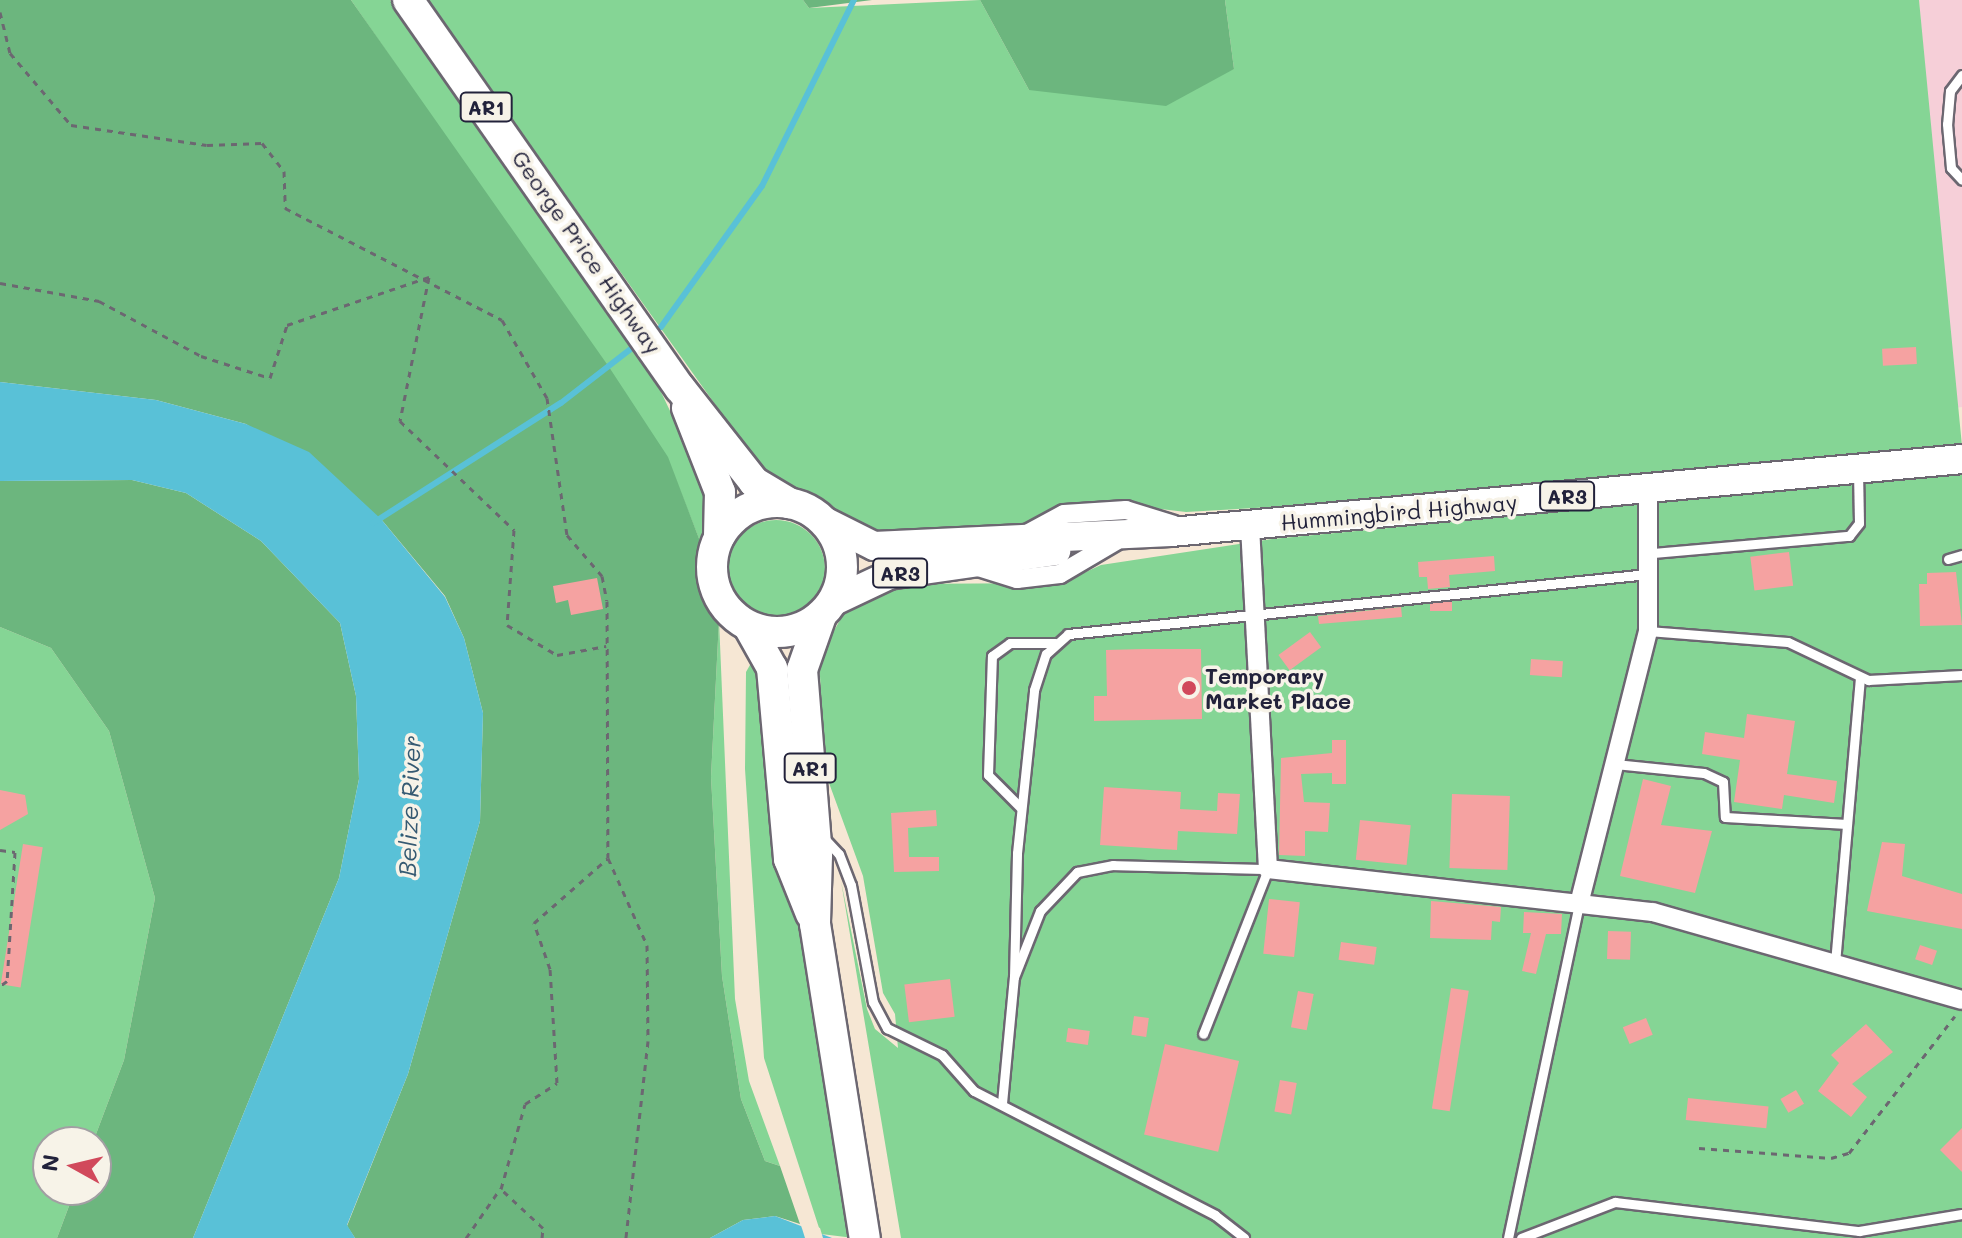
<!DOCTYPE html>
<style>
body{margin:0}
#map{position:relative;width:1962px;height:1238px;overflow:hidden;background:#f6e7d4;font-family:Mali,sans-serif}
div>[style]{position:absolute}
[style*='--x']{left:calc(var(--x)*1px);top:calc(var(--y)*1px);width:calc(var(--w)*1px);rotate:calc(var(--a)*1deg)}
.built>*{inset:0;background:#f6cfd8}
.green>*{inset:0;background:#85d595}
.round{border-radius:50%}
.forest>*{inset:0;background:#6cb67e}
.water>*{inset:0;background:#59c1d7}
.pier>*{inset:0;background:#f6e7d4}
.stream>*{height:6px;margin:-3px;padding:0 3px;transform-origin:3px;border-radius:3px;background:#59c1d7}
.building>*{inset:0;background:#f5a2a1;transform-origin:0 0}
.path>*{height:3px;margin-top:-1.5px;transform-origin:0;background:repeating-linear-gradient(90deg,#6c6771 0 6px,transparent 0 12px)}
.roads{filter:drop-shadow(2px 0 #6c6771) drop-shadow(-2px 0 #6c6771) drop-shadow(0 2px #6c6771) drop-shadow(0 -2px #6c6771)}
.service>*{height:9px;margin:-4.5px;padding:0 4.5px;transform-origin:4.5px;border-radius:4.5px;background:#fff}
.minor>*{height:18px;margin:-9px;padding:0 9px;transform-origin:9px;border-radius:9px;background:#fff}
.primary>*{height:28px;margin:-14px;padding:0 14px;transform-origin:14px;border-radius:14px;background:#fff}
.trunk>*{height:30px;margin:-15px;padding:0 15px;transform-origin:15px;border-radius:15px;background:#fff}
.trunk>.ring{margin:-15px;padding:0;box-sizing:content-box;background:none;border:30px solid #fff;border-radius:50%}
.dots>*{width:22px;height:22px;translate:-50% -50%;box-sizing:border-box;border:4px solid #f7f3e8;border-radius:50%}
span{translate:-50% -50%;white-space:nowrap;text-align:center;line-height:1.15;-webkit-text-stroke:7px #f7f3e8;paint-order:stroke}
.shield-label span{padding:2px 6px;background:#f7f3e8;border:2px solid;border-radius:6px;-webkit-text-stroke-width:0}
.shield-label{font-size:20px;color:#22223b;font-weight:700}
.street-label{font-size:22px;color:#22223b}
.poi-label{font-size:22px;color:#22223b;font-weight:700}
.left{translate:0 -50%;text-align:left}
.water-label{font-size:24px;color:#355a72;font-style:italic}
.north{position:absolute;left:32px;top:1126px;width:80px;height:80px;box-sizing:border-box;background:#f7f3e8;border:2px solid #a29fa3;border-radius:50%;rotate:278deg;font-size:22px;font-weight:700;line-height:32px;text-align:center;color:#22223b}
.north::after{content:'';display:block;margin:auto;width:28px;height:36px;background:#d1495b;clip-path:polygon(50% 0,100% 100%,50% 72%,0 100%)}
</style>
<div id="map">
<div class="built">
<i style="clip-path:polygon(1919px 0,1962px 0,1962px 407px,1954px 408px)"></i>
</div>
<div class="green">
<i style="clip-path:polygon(351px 0,390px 0,635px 337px,707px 489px,703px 549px,667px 457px)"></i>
<i style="clip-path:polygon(426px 0,803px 0,809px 8px,980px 0,1029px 90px,1234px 69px,1225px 0,1919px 0,1962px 446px,1342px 503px,1186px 512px,1127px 505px,1034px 523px,877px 534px,767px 477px)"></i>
<i style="clip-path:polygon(1962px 474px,1962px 1238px,901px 1238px,841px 881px,867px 1009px,875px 1029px,898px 1048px,895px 1014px,883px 993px,863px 876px,825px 772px,819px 657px,848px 606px,897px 584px,1062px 583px,1101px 565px,1272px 539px)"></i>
<i class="round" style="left:727px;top:520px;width:98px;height:98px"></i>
<i style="clip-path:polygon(719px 620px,735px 999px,749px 1081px,780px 1166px,765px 1161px,741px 1099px,722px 976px,711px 777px)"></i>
<i style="clip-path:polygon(0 627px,51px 648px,109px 731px,155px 898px,124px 1060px,93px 1142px,48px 1142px,48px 1190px,75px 1190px,57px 1238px,0 1238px)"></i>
<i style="clip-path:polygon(754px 658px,782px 876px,807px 945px,854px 1238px,821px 1234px,764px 1058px,745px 769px,746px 672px)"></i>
</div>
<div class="forest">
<i style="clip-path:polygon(0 0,351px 0,609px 367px,668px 457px,703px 549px,702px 597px,719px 620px,711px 777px,722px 976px,741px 1099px,765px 1161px,780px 1166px,800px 1224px,775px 1216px,743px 1220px,710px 1238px,355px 1238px,347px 1226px,408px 1074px,480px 821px,483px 713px,464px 638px,445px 596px,381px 519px,246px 424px,156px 400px,0 382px)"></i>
<i style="clip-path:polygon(803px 0,872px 0,809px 8px)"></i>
<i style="clip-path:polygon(980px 0,1225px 0,1234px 69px,1166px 106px,1029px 90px)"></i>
<i style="clip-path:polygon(132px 480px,186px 493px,261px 541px,340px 623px,356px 696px,359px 779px,339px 878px,193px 1238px,57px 1238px,75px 1190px,96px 1190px,93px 1142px,124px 1060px,155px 898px,109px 731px,51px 648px,0 627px,0 481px)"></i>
</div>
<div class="water">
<i style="clip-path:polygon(0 382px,156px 400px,246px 424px,309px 452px,381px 519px,445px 597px,464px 638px,483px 713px,480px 821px,408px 1074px,347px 1225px,355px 1238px,193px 1238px,339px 878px,359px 779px,356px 696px,340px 623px,261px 541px,186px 493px,132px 480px,0 481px)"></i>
<i style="clip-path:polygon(775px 1216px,832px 1238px,710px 1238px,743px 1220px)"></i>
</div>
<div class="pier">
<i style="clip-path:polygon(799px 1219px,820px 1228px,823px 1238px,805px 1238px)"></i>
</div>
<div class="stream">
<i style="--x:661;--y:327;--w:173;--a:-54.4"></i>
<i style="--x:762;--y:186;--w:208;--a:-63.7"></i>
<i style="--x:373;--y:523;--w:223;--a:-32.6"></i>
<i style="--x:561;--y:403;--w:90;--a:-37.8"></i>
</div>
<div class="building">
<i style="left:1916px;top:347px;width:17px;height:34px;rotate:87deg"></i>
<i style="left:1789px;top:552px;width:34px;height:39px;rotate:83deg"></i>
<i style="clip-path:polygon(1494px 556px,1495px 571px,1449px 575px,1450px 587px,1428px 589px,1427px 577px,1419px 577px,1418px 562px)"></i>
<i style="clip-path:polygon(1956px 572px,1962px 625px,1920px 626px,1919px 584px,1927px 584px,1927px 573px)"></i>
<i style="clip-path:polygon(597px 578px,603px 609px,571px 615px,568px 600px,556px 603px,553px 586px)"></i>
<i style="left:1452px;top:602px;width:9px;height:22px;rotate:90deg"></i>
<i style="clip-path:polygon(1401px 607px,1402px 617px,1319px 624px,1318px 616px)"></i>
<i style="left:1310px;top:632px;width:19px;height:39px;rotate:54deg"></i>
<i style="clip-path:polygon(1143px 649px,1201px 649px,1202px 719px,1094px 721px,1094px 696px,1107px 696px,1106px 650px)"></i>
<i style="left:1531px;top:659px;width:32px;height:16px;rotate:4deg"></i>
<i style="clip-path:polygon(1747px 714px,1795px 721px,1787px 774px,1837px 781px,1834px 803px,1784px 795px,1782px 809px,1734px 802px,1740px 760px,1702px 754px,1705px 732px,1744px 738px)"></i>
<i style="clip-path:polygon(1332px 740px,1346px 740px,1346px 784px,1332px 784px,1332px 773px,1301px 774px,1304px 802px,1330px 803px,1328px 832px,1305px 831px,1305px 856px,1279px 855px,1281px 758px,1332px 753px)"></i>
<i style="clip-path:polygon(1643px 779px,1671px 786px,1661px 825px,1712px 831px,1695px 893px,1620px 876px)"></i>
<i style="clip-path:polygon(1104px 787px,1181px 792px,1180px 809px,1217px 811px,1218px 793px,1240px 794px,1237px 834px,1178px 831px,1177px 850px,1100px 845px)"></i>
<i style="clip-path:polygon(0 790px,25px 795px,28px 814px,0 830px)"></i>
<i style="left:1452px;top:794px;width:58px;height:74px;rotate:2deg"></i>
<i style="clip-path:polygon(936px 810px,937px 826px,908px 828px,909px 857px,939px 857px,939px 871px,894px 872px,891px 813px)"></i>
<i style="left:1360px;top:820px;width:51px;height:40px;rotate:6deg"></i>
<i style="clip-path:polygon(1882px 842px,1905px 844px,1902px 876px,1962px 894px,1962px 929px,1867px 911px)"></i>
<i style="left:23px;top:844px;width:20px;height:142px;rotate:9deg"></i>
<i style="left:1269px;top:899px;width:31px;height:55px;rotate:6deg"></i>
<i style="clip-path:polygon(1431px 901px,1501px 907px,1500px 922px,1492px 921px,1491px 940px,1430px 938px)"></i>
<i style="clip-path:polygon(1524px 912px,1562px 914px,1561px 934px,1546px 934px,1536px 974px,1522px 971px,1531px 933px,1523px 933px)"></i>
<i style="left:1608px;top:931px;width:23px;height:28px;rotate:2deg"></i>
<i style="left:1341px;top:942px;width:36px;height:18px;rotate:8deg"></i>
<i style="left:1920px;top:945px;width:18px;height:15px;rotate:19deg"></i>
<i style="left:950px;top:979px;width:38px;height:46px;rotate:83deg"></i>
<i style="left:1451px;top:988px;width:18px;height:122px;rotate:9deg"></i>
<i style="left:1298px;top:991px;width:16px;height:37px;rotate:11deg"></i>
<i style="left:1134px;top:1016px;width:15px;height:19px;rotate:8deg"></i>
<i style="left:1646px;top:1018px;width:18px;height:25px;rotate:68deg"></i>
<i style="clip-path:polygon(1866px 1024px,1893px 1052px,1852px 1084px,1867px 1097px,1851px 1117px,1818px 1091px,1839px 1063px,1831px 1055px)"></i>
<i style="left:1068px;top:1028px;width:22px;height:14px;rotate:8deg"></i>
<i style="left:1165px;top:1044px;width:76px;height:93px;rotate:13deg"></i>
<i style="left:1280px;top:1080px;width:17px;height:32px;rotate:10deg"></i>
<i style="left:1796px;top:1090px;width:16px;height:18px;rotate:60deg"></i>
<i style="left:1688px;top:1098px;width:81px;height:22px;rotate:6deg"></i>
<i style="clip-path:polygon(1962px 1128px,1962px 1172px,1940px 1150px)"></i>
</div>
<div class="path">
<i style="--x:0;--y:12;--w:42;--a:76.3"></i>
<i style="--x:10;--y:53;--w:94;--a:49.7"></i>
<i style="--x:71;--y:125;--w:137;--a:8.4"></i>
<i style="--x:207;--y:145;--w:55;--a:-2.1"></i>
<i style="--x:262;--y:143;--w:36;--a:52"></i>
<i style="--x:284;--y:171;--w:37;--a:88"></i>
<i style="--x:285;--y:208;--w:244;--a:27.3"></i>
<i style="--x:502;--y:320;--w:90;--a:60"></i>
<i style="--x:547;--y:398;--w:138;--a:81.7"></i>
<i style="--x:567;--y:535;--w:54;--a:49.5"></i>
<i style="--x:602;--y:576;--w:25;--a:79"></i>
<i style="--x:607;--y:601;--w:257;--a:89.8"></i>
<i style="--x:608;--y:858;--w:95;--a:65.9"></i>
<i style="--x:647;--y:945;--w:96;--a:89.4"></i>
<i style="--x:648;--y:1041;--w:198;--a:96.4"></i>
<i style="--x:429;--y:277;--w:147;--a:101.4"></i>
<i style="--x:400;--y:421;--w:158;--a:43.7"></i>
<i style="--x:514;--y:530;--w:95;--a:94.2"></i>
<i style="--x:507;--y:625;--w:58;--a:31"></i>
<i style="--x:557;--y:655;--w:50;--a:-10.4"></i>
<i style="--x:0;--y:283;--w:101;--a:10.3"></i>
<i style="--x:99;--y:301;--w:116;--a:28.3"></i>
<i style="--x:201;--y:356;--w:72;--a:17.7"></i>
<i style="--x:270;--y:378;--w:56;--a:-72.2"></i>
<i style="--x:287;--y:325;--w:150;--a:-18.7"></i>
<i style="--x:0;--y:850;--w:15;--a:8"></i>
<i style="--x:15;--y:852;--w:129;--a:93.5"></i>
<i style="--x:7;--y:981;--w:9;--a:144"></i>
<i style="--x:1699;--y:1148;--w:132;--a:4.3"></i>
<i style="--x:1831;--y:1158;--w:19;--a:-16"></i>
<i style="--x:1849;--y:1153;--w:173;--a:-52.3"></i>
<i style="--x:466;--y:1238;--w:60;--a:-55.2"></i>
<i style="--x:542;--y:1238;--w:10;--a:-84"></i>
<i style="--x:543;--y:1228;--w:57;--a:-137.1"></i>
<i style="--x:501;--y:1189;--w:88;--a:-74.2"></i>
<i style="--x:525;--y:1104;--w:38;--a:-33"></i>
<i style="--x:557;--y:1083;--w:114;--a:-93.5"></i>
<i style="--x:550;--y:969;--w:49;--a:-109.2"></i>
<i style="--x:534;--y:923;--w:98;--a:-41.3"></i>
</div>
<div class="roads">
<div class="service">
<i style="--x:1962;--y:75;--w:20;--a:127"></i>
<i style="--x:1950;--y:91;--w:33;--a:95"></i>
<i style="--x:1947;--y:124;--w:44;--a:84.8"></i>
<i style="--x:1951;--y:168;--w:16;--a:47"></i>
<i style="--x:1653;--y:553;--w:197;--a:-5"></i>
<i style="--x:1849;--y:536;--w:16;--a:-52"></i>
<i style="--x:1859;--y:523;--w:52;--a:-91.1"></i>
<i style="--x:1948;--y:559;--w:15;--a:-16"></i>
<i style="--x:1648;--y:631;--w:140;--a:4.5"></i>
<i style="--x:1788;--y:642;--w:89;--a:25.4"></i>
<i style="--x:1868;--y:680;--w:94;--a:-3"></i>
<i style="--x:1615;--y:764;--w:89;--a:5.8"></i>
<i style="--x:1704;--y:773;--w:21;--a:25"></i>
<i style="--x:1723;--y:782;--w:35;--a:87"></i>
<i style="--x:1725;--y:817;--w:122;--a:3.3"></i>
<i style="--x:1020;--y:807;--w:45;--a:-135"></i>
<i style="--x:988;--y:775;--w:119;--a:-88.1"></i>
<i style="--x:992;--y:656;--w:22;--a:-36"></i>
<i style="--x:1010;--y:643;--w:45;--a:0"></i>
<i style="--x:823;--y:837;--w:23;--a:47"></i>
<i style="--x:839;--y:854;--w:33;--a:69"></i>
<i style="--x:851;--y:885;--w:119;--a:79.4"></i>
<i style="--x:873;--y:1002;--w:30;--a:62"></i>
<i style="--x:887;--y:1028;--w:61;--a:26.1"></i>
<i style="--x:942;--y:1055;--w:48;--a:48.4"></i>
<i style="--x:974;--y:1091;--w:271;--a:27.2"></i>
<i style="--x:1215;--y:1215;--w:37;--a:38"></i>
<i style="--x:1835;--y:963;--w:286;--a:-85"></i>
<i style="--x:1014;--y:977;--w:124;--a:-88.6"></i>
<i style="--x:1017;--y:853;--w:164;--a:-84"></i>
<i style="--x:1034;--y:690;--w:38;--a:-72"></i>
<i style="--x:1046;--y:654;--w:30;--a:-42"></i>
<i style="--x:1068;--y:634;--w:583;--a:-5.91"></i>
<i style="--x:1002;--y:1103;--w:127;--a:-84.6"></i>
<i style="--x:1014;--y:977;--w:71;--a:-68.5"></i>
<i style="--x:1040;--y:911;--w:54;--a:-46.5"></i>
<i style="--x:1077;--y:872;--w:37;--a:-11"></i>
<i style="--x:1113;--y:865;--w:155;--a:1.5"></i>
<i style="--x:1268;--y:869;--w:177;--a:111.5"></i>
<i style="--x:1508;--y:1238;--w:342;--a:-78"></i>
<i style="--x:1521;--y:1238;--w:101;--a:-21"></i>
<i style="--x:1615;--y:1202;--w:246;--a:6.8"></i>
<i style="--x:1859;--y:1231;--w:104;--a:-9.4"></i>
</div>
<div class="minor">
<i style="--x:1250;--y:526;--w:343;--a:87"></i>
<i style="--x:1268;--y:869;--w:387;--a:6.4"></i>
<i style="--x:1653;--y:912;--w:321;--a:15.9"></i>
<i style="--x:1027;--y:534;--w:42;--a:-28.4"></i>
<i style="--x:1064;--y:514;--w:62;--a:-3.7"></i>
<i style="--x:1126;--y:510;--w:50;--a:17.4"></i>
<i style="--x:978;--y:567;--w:41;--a:17.1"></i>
<i style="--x:1017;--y:579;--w:43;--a:-6.6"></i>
<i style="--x:1060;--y:574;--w:65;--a:-30.5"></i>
<i style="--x:1580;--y:900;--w:277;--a:-75.8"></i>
<i style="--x:1648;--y:631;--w:143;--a:-90"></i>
</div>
<div class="primary">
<i style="--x:822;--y:520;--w:58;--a:26.6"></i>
<i style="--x:874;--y:546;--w:297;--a:-2.7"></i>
<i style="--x:1171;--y:532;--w:794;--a:-5.27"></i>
<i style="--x:832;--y:602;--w:63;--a:-25.3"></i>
<i style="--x:889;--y:575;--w:169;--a:-8.2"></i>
</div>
<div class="trunk">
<i style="--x:408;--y:0;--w:474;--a:55"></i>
<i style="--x:680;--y:388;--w:120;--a:51.8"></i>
<i style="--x:754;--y:482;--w:41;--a:31"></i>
<i style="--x:687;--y:408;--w:90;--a:68.6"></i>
<i style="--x:720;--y:492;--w:45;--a:91.3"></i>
<i class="ring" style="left:712px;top:502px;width:100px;height:100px"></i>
<i style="--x:821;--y:616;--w:57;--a:109.4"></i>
<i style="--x:802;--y:670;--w:186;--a:85.4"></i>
<i style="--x:817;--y:855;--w:69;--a:91.7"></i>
<i style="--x:815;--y:924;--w:318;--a:81"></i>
<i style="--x:749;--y:627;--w:47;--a:60.7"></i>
<i style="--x:772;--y:668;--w:192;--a:84.9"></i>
<i style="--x:789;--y:859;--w:59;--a:68.2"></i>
</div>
</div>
<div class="dots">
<i style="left:1189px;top:688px;background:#d1495b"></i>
</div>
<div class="shield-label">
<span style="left:486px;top:107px">AR1</span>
<span style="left:1567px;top:496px">AR3</span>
<span style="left:900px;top:573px">AR3</span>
<span style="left:810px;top:768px">AR1</span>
</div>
<div class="street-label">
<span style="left:587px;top:252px;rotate:55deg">George Price Highway</span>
<span style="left:1399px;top:512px;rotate:-5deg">Hummingbird Highway</span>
</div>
<div class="poi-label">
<span class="left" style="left:1205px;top:688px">Temporary<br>Market Place</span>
</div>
<div class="water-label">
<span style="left:409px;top:806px;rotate:-88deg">Belize River</span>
</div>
<div class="north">N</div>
</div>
